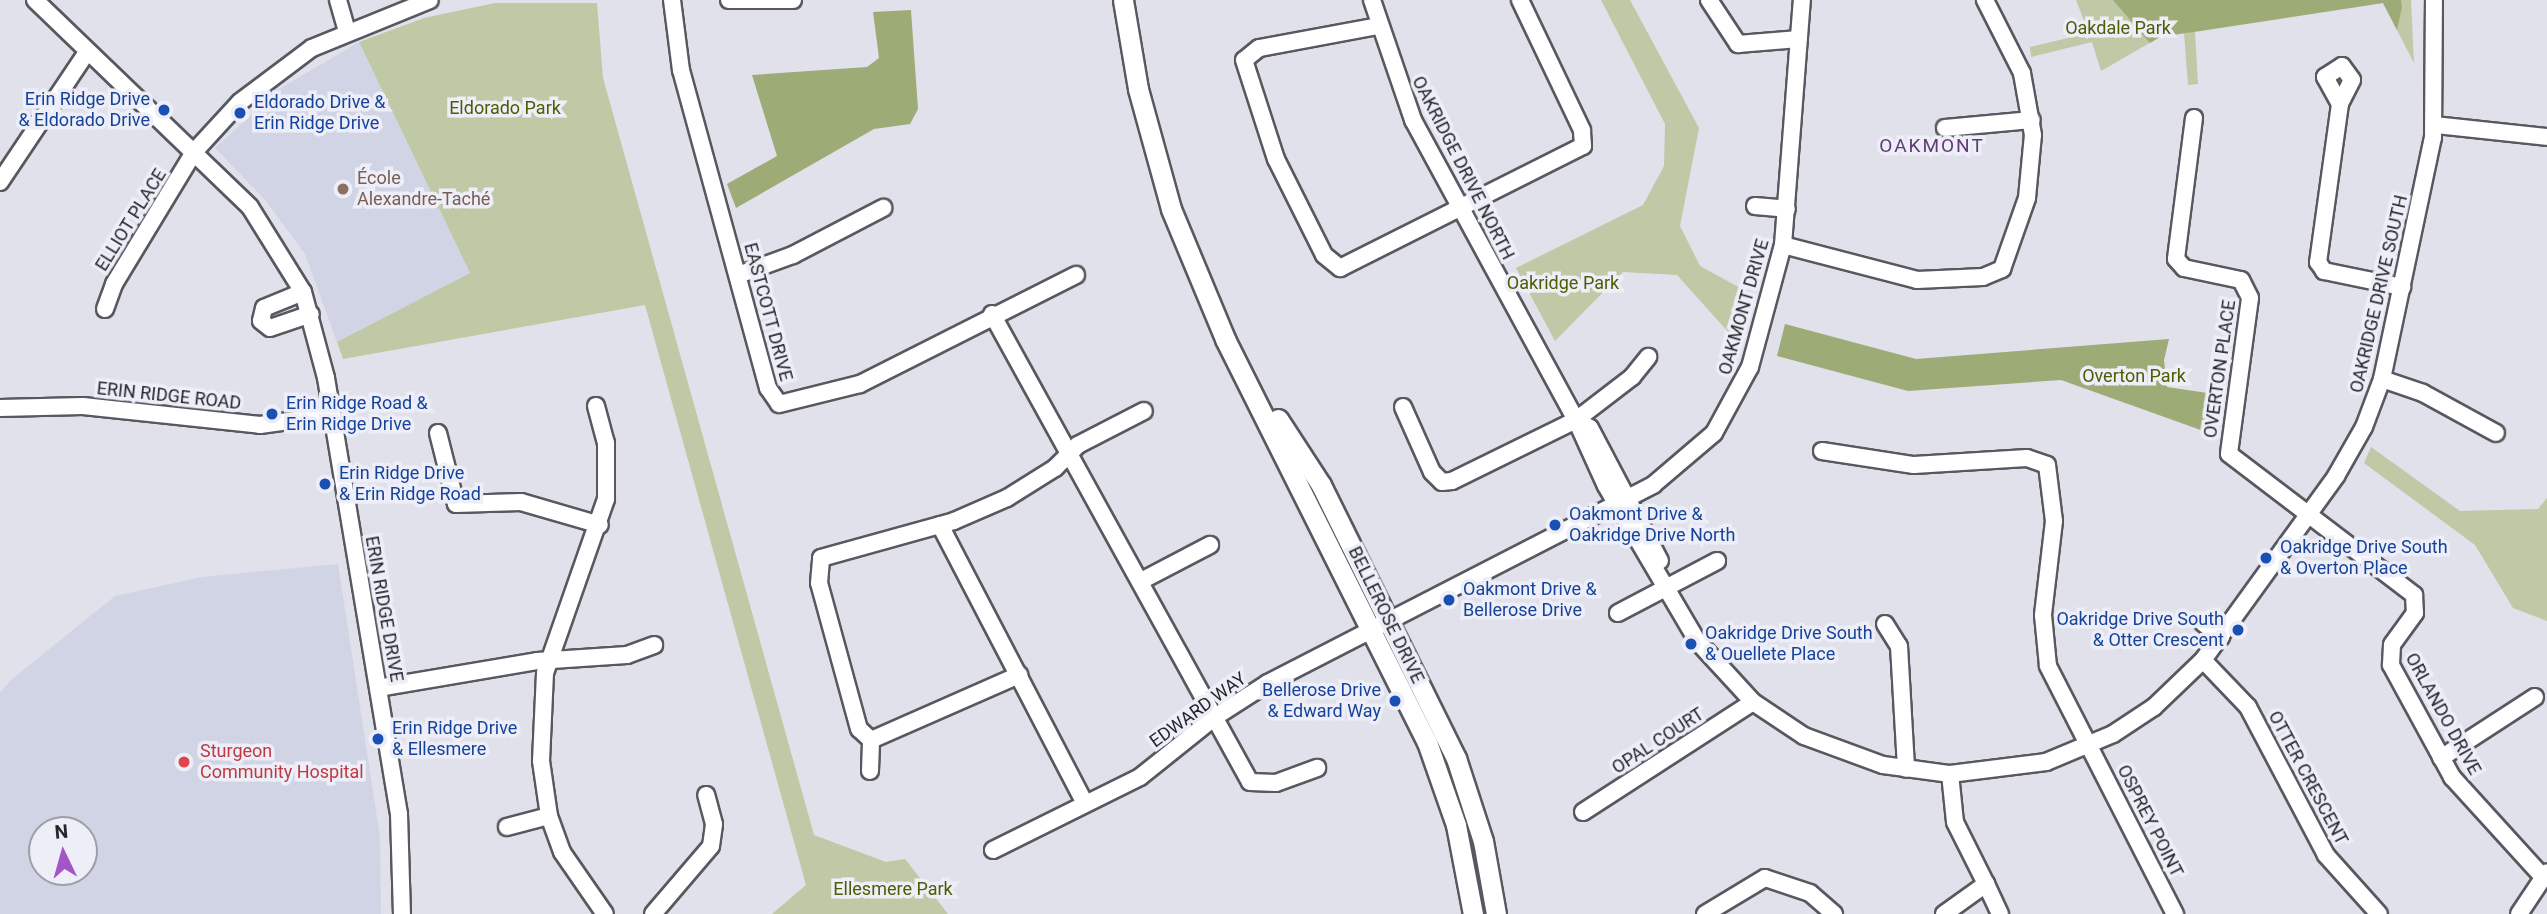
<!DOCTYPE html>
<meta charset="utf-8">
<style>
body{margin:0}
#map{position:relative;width:2547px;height:914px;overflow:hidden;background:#e0e1eb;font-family:Roboto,sans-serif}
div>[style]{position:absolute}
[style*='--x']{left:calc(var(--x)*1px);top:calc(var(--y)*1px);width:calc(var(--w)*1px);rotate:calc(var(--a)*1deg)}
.built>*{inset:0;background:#d1d4e4}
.green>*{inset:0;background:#bfc9a5}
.forest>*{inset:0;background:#9dab76}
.roads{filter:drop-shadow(2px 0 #575860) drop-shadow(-2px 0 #575860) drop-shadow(0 2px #575860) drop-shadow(0 -2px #575860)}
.minor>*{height:16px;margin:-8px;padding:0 8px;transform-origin:8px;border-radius:8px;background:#fff}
.major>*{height:19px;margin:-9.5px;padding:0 9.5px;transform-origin:9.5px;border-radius:9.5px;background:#fff}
.dots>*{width:19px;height:19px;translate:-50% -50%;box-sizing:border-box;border:4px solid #edeef8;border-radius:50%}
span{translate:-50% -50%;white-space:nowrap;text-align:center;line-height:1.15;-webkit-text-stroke:7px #edeef8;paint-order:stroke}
.park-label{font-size:18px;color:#4d5d04}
.transit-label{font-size:18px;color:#164399}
.right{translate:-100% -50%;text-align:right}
.left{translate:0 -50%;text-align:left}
.street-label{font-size:18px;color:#26272a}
.education-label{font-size:18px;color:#785e54}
.health-label{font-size:18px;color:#be3a42}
.neighbourhood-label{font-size:19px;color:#613b73;letter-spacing:2px}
.north{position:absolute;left:28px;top:816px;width:70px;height:70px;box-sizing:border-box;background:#edeef8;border:2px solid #9d9ea6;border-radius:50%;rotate:355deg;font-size:19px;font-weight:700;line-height:28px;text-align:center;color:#26272a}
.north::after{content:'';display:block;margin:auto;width:24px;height:32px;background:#a354c5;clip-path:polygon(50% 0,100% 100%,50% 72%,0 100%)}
</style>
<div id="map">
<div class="built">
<i style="clip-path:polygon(359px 42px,470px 273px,337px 342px,305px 254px,266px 201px,215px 148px,281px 88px)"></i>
<i style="clip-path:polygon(evenodd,338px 564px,380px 837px,381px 914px,0 914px,0 693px,12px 679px,115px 596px,202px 577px,338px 564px,84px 830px,84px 872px,42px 872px,42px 830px,84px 830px)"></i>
</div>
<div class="green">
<i style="clip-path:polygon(1601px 0,1630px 0,1699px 128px,1680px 226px,1700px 266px,1753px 295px,1739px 344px,1677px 275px,1623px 272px,1555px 341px,1516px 268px,1643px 205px,1664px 166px,1665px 124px)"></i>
<i style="clip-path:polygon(2076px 0,2411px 0,2414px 63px,2383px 3px,2195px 32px,2198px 84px,2188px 85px,2184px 33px,2160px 37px,2101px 71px,2092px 42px,2031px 57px,2030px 47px,2089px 33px)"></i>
<i style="clip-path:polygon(495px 3px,597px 3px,603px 78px,814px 835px,886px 862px,905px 859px,948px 914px,772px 914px,806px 885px,645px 305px,343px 359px,337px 342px,470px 273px,359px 42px,424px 18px)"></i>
<i style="clip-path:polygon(2371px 447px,2460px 511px,2538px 509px,2547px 498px,2547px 621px,2513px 608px,2475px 545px,2364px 463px)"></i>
</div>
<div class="forest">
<i style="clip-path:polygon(2113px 0,2401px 0,2402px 7px,2397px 30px,2383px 3px,2160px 37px,2150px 43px)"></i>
<i style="clip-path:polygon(911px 10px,918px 109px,910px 124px,874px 129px,736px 208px,727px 184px,777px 156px,752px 75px,867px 67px,879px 58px,873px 12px)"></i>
<i style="clip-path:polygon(1785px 324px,1916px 359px,2169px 339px,2164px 360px,2167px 387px,2221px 395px,2209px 433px,2061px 380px,1908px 391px,1777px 356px)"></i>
</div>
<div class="roads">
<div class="minor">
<i style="--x:35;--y:0;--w:298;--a:43.9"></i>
<i style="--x:250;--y:207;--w:100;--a:58.1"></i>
<i style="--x:303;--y:292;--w:89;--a:75"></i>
<i style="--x:326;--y:378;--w:442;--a:80.5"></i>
<i style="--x:399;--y:814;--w:100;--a:88.3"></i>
<i style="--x:338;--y:0;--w:32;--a:74"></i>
<i style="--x:672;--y:0;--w:71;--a:82.7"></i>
<i style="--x:681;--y:70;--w:330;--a:74.7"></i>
<i style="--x:768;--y:388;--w:19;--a:55"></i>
<i style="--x:779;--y:404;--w:83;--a:-13.9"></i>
<i style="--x:860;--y:384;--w:242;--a:-26.8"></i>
<i style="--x:729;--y:0;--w:64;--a:0"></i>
<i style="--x:1372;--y:0;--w:127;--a:71.1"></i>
<i style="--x:1413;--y:120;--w:341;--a:61.5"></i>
<i style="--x:1576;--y:420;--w:72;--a:65.6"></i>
<i style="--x:1606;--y:486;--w:181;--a:59.5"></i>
<i style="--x:1698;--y:642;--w:81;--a:47.5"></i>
<i style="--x:1753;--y:702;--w:61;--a:33.7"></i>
<i style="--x:1804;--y:736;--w:84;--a:20.2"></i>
<i style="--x:1883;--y:765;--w:68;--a:7.7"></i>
<i style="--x:1950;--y:774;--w:97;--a:-7.1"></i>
<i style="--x:2046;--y:762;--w:73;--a:-22.7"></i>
<i style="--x:2113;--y:734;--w:49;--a:-33.4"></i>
<i style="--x:2154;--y:707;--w:68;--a:-43.8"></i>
<i style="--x:2203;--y:660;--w:227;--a:-54.1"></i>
<i style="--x:2336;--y:476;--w:56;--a:-60.3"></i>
<i style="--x:2364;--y:427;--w:51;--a:-69.4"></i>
<i style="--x:2382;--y:379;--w:246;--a:-78.1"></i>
<i style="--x:2433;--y:138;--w:138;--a:-89.6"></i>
<i style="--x:1709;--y:0;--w:53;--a:56.6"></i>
<i style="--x:1738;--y:44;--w:61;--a:-4.7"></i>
<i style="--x:1378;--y:26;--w:121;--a:169.5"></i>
<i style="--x:1259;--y:48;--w:19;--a:141"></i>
<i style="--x:1244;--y:60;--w:104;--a:72.1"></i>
<i style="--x:1276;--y:159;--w:107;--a:63.4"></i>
<i style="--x:1324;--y:255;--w:21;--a:39"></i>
<i style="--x:1340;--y:268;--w:272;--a:-26.7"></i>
<i style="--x:1583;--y:146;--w:16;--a:-94"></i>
<i style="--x:1582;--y:130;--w:144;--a:-115.5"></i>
<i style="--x:2340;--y:104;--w:31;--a:-119"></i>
<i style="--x:2325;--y:77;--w:20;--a:-33"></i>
<i style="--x:2342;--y:66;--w:17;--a:54"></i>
<i style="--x:2352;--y:80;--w:27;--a:117"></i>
<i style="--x:2340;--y:104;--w:160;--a:97.9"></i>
<i style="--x:2318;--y:262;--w:11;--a:56"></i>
<i style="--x:2324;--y:271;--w:80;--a:11.6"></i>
<i style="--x:2194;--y:118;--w:142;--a:97.3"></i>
<i style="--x:2176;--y:259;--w:12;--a:48"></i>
<i style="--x:2184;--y:268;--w:58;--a:11.9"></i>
<i style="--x:2241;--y:280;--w:20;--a:63"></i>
<i style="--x:2250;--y:298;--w:157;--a:97.7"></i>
<i style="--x:2229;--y:454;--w:233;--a:37.3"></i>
<i style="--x:2414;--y:595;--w:18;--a:87"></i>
<i style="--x:2415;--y:613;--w:39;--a:126"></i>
<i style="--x:2392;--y:645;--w:20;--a:93"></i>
<i style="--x:2391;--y:665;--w:128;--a:61.4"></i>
<i style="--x:2452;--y:777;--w:135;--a:47.7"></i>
<i style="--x:2435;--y:125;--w:113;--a:6.1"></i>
<i style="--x:1945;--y:128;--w:87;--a:-5.3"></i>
<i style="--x:0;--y:182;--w:156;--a:-56.2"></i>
<i style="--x:1755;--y:206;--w:32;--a:5"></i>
<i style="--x:1783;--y:245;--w:138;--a:14.6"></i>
<i style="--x:1917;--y:280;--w:66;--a:-2.6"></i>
<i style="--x:1983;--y:277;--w:21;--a:-23"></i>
<i style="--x:2002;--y:269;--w:75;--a:-70.6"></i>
<i style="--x:2027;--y:198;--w:63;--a:-84.6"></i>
<i style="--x:2033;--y:135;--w:63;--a:-100.1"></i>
<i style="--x:2022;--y:73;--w:82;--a:-116.9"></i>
<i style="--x:738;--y:275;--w:59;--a:-20"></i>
<i style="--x:793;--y:255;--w:102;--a:-27.6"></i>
<i style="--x:303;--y:292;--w:42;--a:157.7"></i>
<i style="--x:264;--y:308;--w:13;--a:103"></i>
<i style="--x:261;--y:321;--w:11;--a:38"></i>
<i style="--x:270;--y:328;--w:43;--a:-18.9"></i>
<i style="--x:105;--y:309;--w:27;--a:-70"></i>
<i style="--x:114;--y:284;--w:154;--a:-58.8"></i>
<i style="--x:194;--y:152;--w:68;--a:-47.4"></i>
<i style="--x:240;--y:102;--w:90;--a:-36.9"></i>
<i style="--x:312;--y:48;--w:127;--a:-22.1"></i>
<i style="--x:992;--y:314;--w:534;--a:61.13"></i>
<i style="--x:1250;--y:782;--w:26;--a:2"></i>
<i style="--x:1276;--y:783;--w:44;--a:-20.1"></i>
<i style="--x:2382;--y:379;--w:43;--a:18.9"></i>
<i style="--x:2423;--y:393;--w:83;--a:28.7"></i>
<i style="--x:596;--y:406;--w:38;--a:75"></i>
<i style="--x:606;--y:443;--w:56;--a:90"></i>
<i style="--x:606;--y:499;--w:184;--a:109.3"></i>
<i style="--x:545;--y:673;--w:88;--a:92.6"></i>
<i style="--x:541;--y:761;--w:56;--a:81.7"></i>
<i style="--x:549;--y:816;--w:38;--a:70"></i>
<i style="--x:562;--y:852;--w:75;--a:55.3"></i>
<i style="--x:1403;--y:407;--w:71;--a:66"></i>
<i style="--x:1432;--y:472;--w:14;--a:45"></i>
<i style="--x:1442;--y:482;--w:10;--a:-6"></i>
<i style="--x:1452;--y:481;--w:138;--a:-26.2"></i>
<i style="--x:1576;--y:420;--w:71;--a:-37.5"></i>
<i style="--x:1632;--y:377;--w:26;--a:-51"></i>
<i style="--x:0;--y:408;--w:83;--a:-1.4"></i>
<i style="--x:83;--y:406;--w:178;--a:6.1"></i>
<i style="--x:260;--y:425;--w:73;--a:-7.9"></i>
<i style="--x:1576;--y:420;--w:16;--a:30"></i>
<i style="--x:1590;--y:428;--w:150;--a:62.2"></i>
<i style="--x:438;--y:433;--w:73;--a:75.8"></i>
<i style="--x:456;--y:504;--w:65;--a:-1.8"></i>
<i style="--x:521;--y:502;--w:82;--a:16.2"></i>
<i style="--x:1822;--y:451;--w:93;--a:8.7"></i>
<i style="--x:1914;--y:465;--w:113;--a:-3.5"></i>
<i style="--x:2027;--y:458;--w:21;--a:19"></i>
<i style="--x:2047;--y:465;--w:56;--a:82.9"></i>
<i style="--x:2054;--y:521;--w:95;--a:96.7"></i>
<i style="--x:2043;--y:615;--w:51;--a:84.4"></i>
<i style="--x:2048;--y:666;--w:279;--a:62.9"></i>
<i style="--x:940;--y:525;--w:314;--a:62.5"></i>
<i style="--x:1141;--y:581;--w:78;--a:-27.6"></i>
<i style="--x:1618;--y:613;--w:112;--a:-27.7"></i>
<i style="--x:2203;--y:623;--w:23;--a:38"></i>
<i style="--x:1885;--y:624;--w:26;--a:58"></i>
<i style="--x:1899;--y:646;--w:123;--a:86.7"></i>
<i style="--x:2203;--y:660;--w:65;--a:46.2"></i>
<i style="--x:2248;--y:707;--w:167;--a:62.2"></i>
<i style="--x:2326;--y:855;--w:79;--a:48.1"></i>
<i style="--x:378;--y:688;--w:161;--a:-9.6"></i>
<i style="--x:537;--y:661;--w:90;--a:-3.8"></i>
<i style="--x:627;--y:655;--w:29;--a:-20"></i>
<i style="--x:871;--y:740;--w:16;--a:-137"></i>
<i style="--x:859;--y:729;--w:151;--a:-105.3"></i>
<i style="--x:819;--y:583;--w:25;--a:-85"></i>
<i style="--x:821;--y:558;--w:138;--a:-15.5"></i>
<i style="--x:954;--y:521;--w:58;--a:-23.5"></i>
<i style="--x:1007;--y:498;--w:57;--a:-32"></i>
<i style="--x:1055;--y:468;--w:33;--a:-45"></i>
<i style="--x:1078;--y:445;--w:74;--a:-27.3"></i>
<i style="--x:2441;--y:758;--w:112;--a:-33"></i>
<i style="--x:870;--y:771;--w:31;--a:-88"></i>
<i style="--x:871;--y:740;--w:162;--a:-23.7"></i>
<i style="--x:1583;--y:812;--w:202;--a:-32.9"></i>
<i style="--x:507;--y:827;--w:43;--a:-14.7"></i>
<i style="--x:993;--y:850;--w:164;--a:-26.4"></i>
<i style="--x:1140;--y:777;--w:96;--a:-38.7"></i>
<i style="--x:1215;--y:717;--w:63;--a:-32.7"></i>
<i style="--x:1268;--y:683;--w:433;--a:-27.2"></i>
<i style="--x:1653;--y:485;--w:80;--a:-40.4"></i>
<i style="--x:1714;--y:433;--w:75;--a:-61.4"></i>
<i style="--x:1750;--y:367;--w:126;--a:-74.9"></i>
<i style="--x:1783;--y:245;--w:246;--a:-85.6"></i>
<i style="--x:1986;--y:884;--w:33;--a:65"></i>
<i style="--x:653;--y:914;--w:89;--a:-49.5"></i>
<i style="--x:711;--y:846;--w:22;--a:-82"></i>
<i style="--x:714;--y:824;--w:30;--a:-105"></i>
<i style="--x:1705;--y:914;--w:70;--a:-31"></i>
<i style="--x:1765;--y:878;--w:47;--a:18.4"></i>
<i style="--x:1810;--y:893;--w:32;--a:41"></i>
<i style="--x:1944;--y:914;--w:52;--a:-35.5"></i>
<i style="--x:1986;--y:884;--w:69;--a:-116.6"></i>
<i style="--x:1955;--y:822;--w:48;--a:-95.9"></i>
<i style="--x:2519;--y:914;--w:50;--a:-56.3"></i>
</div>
<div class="major">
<i style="--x:1123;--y:0;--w:90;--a:80.4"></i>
<i style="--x:1138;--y:89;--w:124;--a:74.6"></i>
<i style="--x:1171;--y:209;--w:141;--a:67.4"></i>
<i style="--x:1225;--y:339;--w:451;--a:63.4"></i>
<i style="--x:1427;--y:742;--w:88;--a:70.7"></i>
<i style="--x:1456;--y:825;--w:91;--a:79.2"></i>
<i style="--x:1278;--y:419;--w:79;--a:56.9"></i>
<i style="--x:1321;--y:485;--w:305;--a:63.7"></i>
<i style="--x:1456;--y:758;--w:87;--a:72"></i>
<i style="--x:1483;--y:841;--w:74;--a:79.9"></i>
</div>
</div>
<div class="dots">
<i style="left:164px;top:110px;background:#1a4fb4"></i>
<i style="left:240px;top:113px;background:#1a4fb4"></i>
<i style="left:343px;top:189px;background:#8d6e63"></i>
<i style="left:272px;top:414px;background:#1a4fb4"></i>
<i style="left:325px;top:484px;background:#1a4fb4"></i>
<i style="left:1555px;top:525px;background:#1a4fb4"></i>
<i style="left:2266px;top:558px;background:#1a4fb4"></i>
<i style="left:1449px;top:600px;background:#1a4fb4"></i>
<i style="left:2238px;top:630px;background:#1a4fb4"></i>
<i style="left:1691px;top:644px;background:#1a4fb4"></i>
<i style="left:1395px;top:701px;background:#1a4fb4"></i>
<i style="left:378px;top:739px;background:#1a4fb4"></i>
<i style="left:184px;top:762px;background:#e0444e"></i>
</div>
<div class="park-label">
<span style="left:2118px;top:28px">Oakdale Park</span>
<span style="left:505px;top:108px">Eldorado Park</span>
<span style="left:1563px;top:283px">Oakridge Park</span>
<span style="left:2134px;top:376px">Overton Park</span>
<span style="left:893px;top:889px">Ellesmere Park</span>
</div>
<div class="transit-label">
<span class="right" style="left:150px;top:110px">Erin Ridge Drive<br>&amp; Eldorado Drive</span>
<span class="left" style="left:254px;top:113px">Eldorado Drive &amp;<br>Erin Ridge Drive</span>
<span class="left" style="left:286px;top:414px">Erin Ridge Road &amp;<br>Erin Ridge Drive</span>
<span class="left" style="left:339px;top:484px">Erin Ridge Drive<br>&amp; Erin Ridge Road</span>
<span class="left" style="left:1569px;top:525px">Oakmont Drive &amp;<br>Oakridge Drive North</span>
<span class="left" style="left:2280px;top:558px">Oakridge Drive South<br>&amp; Overton Place</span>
<span class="left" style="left:1463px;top:600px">Oakmont Drive &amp;<br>Bellerose Drive</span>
<span class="right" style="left:2224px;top:630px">Oakridge Drive South<br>&amp; Otter Crescent</span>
<span class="left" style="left:1705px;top:644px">Oakridge Drive South<br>&amp; Ouellete Place</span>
<span class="right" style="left:1381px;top:701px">Bellerose Drive<br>&amp; Edward Way</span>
<span class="left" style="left:392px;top:739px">Erin Ridge Drive<br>&amp; Ellesmere</span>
</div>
<div class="street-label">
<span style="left:1463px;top:168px;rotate:63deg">OAKRIDGE DRIVE NORTH</span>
<span style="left:131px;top:220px;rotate:-58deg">ELLIOT PLACE</span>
<span style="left:2379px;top:294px;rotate:-77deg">OAKRIDGE DRIVE SOUTH</span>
<span style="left:1744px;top:307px;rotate:-74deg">OAKMONT DRIVE</span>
<span style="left:768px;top:312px;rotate:75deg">EASTCOTT DRIVE</span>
<span style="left:2220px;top:369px;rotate:-82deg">OVERTON PLACE</span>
<span style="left:169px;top:396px;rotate:6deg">ERIN RIDGE ROAD</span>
<span style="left:384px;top:609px;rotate:80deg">ERIN RIDGE DRIVE</span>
<span style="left:1386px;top:615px;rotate:64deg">BELLEROSE DRIVE</span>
<span style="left:1198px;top:710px;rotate:-36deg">EDWARD WAY</span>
<span style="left:2443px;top:714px;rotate:61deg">ORLANDO DRIVE</span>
<span style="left:1658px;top:741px;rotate:-33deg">OPAL COURT</span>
<span style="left:2308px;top:778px;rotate:62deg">OTTER CRESCENT</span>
<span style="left:2150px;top:821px;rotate:63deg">OSPREY POINT</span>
</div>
<div class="education-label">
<span class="left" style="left:357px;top:189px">École<br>Alexandre-Taché</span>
</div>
<div class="health-label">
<span class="left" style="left:200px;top:762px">Sturgeon<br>Community Hospital</span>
</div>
<div class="neighbourhood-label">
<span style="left:1932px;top:146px">OAKMONT</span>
</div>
<div class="north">N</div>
</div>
